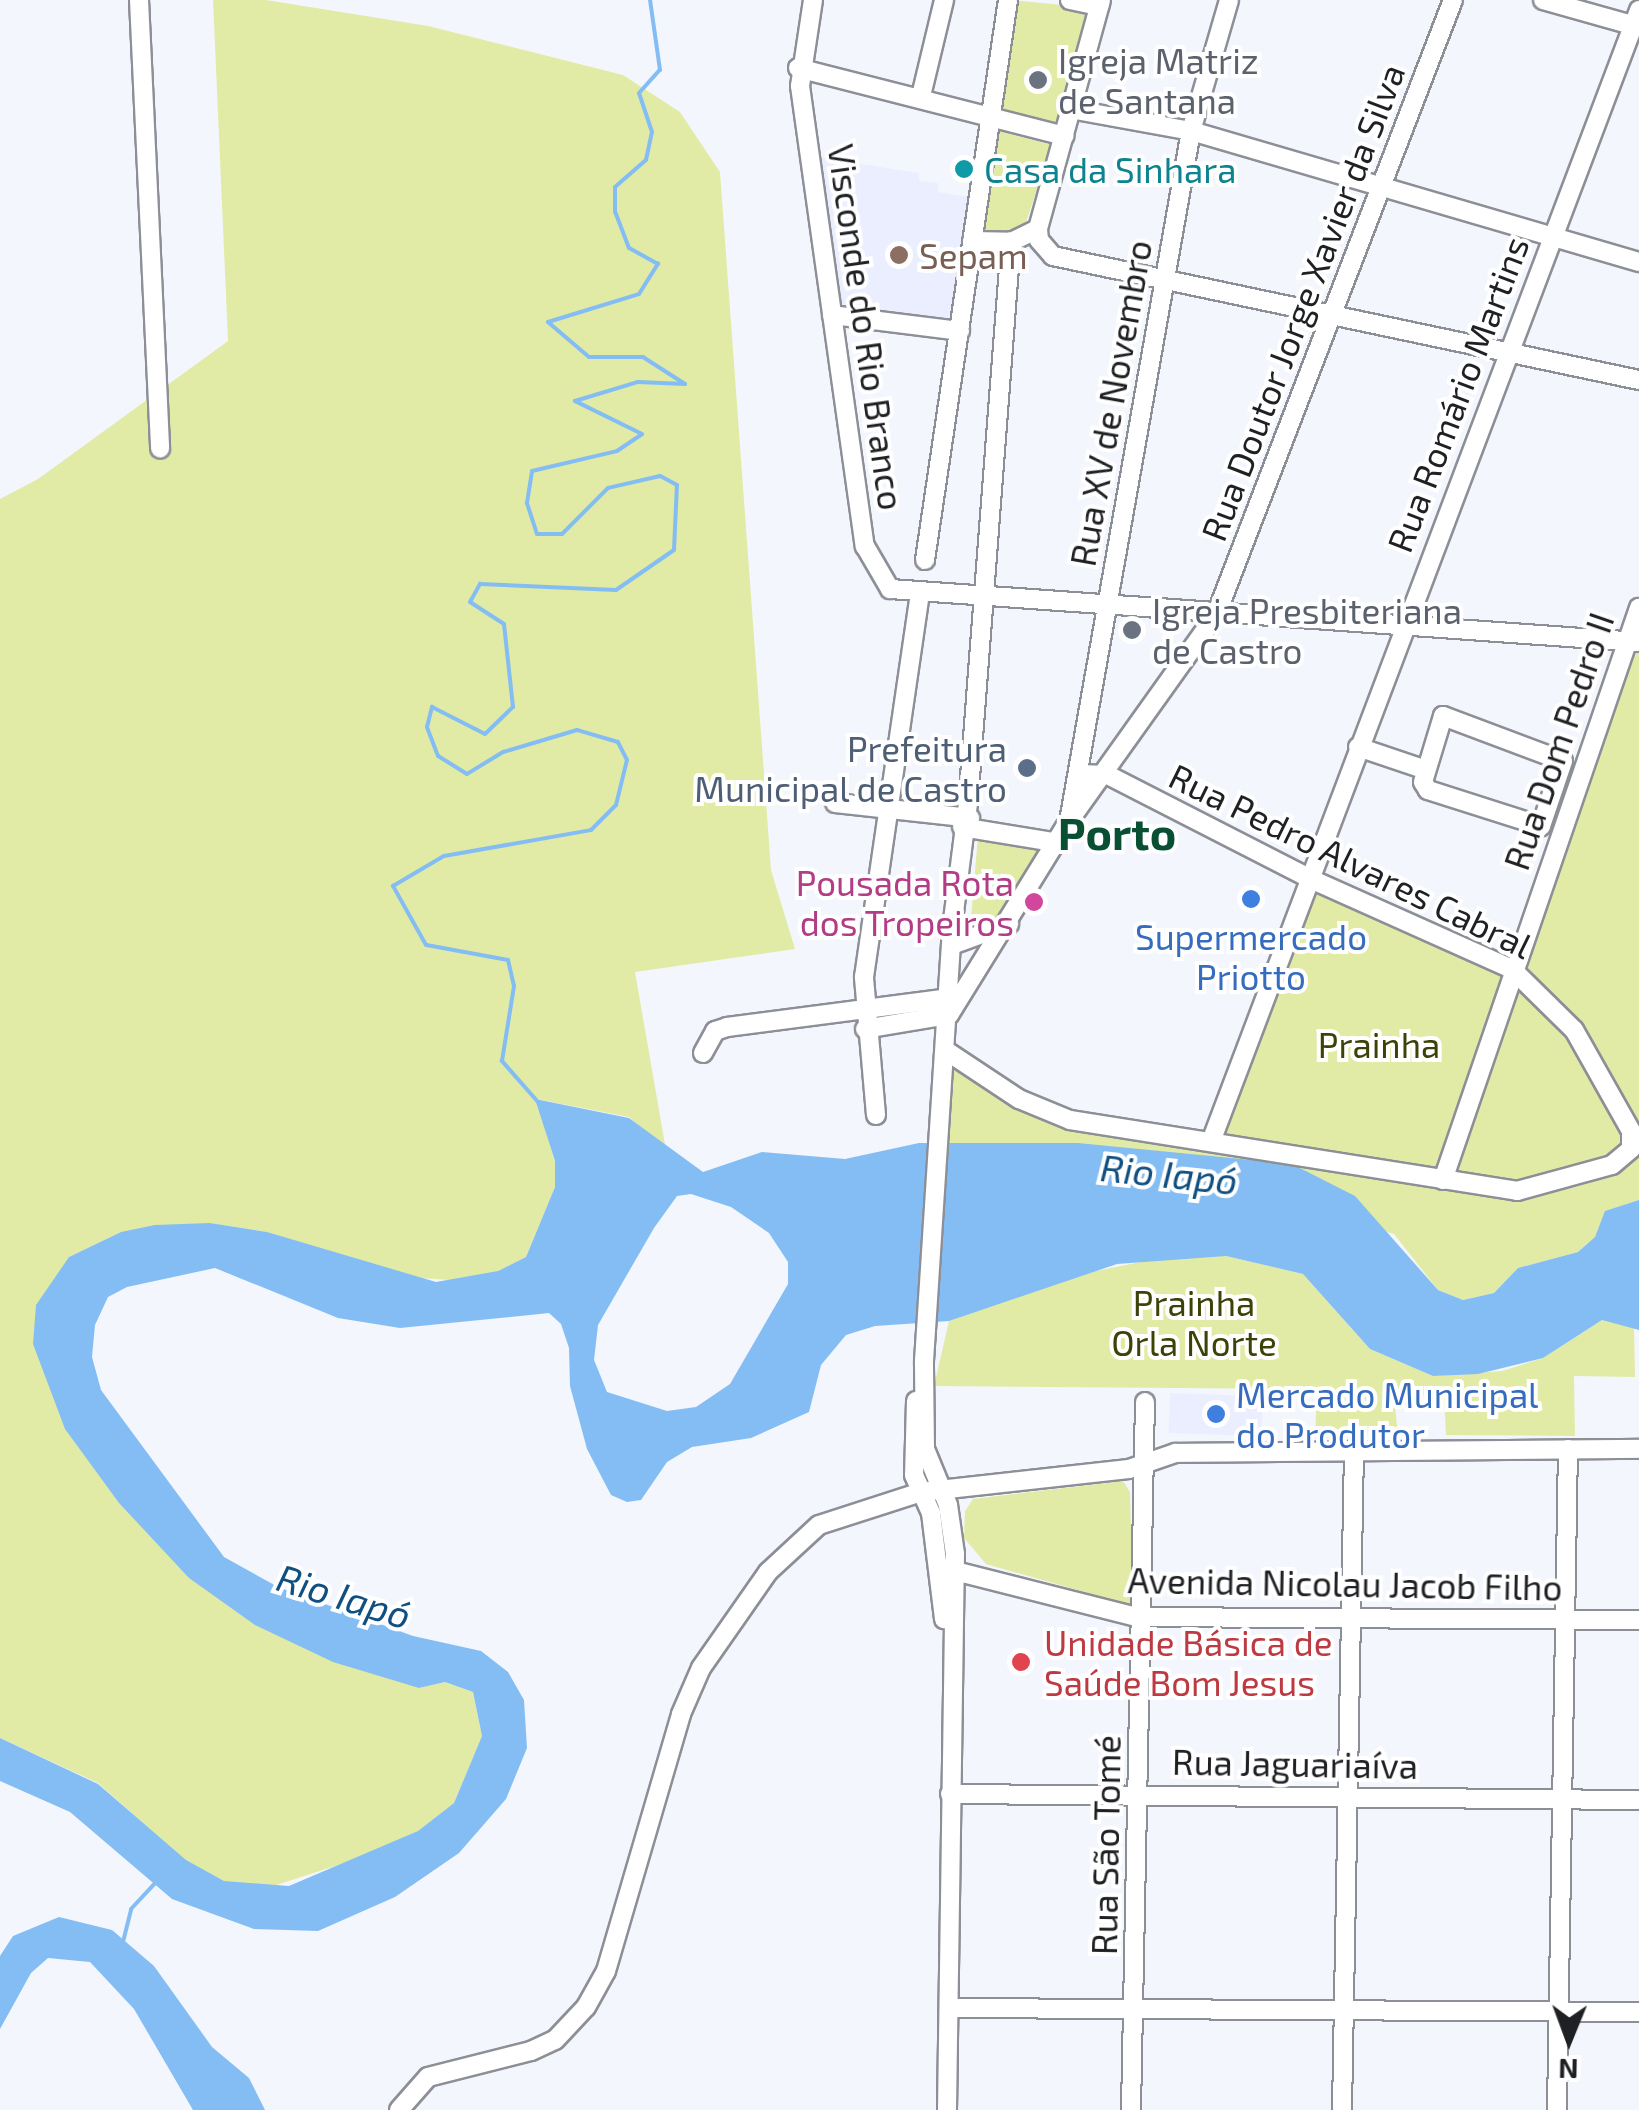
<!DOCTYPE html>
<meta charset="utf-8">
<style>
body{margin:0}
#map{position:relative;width:1639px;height:2110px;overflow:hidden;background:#f4f6fd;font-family:"Exo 2",sans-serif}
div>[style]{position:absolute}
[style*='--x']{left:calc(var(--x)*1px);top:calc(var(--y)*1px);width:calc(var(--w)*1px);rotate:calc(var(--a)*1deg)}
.built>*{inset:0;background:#ebeeff;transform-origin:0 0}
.green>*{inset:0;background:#e1eba6}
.water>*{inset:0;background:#84bdf3}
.stream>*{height:4px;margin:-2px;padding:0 2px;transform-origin:2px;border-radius:2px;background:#84bdf3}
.roads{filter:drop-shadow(2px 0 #8d8f97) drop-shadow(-2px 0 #8d8f97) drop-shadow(0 2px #8d8f97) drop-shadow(0 -2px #8d8f97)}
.minor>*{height:18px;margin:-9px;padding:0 9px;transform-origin:9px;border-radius:9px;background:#fff}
.dots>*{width:28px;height:28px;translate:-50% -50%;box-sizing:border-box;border:5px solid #fff;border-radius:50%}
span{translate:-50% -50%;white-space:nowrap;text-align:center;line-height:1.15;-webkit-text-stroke:8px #fff;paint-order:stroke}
.worship-label{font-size:35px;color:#5b616d}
.left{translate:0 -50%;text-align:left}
.culture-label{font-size:35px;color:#0d838f}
.education-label{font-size:35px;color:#785e54}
.street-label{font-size:35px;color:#1f2023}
.service-label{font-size:35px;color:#4e5e75}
.right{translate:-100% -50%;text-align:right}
.hotel-label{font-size:35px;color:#b23c85}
.shop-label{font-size:35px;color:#366cbe}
.park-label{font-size:35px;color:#3d4207}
.health-label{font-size:35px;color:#be3a42}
.water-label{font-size:38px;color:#0f4f81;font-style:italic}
.district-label{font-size:45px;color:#084f34;font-weight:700}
.north{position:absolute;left:1519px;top:1990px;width:100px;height:100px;-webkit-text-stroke:8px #fff;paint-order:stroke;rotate:181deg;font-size:28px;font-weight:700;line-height:40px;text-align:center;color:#1f2023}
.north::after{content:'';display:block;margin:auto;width:35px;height:45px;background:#1f2023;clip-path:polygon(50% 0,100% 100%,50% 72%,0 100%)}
</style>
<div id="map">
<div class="built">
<i style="clip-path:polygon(816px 157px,919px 173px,919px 181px,938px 183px,938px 192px,975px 198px,957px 325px,840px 312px)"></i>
<i style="left:1170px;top:1393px;width:93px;height:40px;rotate:2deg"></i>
</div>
<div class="green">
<i style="clip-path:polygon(213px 0,266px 0,428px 26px,623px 75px,680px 112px,720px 172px,771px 870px,795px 949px,635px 972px,666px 1150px,629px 1117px,536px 1099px,555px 1162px,555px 1187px,526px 1257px,498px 1271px,466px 1281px,403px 1277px,267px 1232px,210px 1223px,121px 1232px,69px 1257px,119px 1503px,419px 1688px,445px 1682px,473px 1692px,482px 1736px,454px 1803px,418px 1831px,360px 1858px,267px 1888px,224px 1881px,186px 1861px,98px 1783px,0 1738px,0 499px,38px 479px,228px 341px)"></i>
<i style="clip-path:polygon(1012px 0,1093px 8px,1062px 125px,997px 111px)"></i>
<i style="clip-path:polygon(994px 130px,1052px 145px,1022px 234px,980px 234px)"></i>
<i style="clip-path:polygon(1619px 642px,1639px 644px,1639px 1200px,1606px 1211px,1595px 1237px,1578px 1252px,1518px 1268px,1494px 1293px,1463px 1300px,1438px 1290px,1394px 1234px,1078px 1143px,947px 1144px,951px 1063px,1016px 1103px,1516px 1194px,1609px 1168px,1636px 1126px,1576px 1017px,1524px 967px)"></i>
<i style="clip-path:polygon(978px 836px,1052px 845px,1001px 927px,986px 932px,970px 929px)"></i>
<i style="clip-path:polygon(1311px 882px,1502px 971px,1562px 1023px,1624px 1129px,1626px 1147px,1608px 1162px,1518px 1185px,1218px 1136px)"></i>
<i style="clip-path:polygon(1175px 1255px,1226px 1256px,1303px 1274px,1370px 1349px,1433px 1376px,1502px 1371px,1543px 1358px,1602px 1320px,1617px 1319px,1634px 1327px,1635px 1377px,1574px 1376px,1575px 1436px,1446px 1435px,1444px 1396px,1394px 1396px,1398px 1436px,1315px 1438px,1317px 1389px,934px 1386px,949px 1321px,1066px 1277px)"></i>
<i style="clip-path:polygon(1123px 1481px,1130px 1492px,1133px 1606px,986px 1564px,964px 1538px,965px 1511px,973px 1499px)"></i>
</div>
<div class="water">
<i style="clip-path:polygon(evenodd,535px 1099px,629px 1118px,703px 1172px,762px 1152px,845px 1159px,919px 1143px,1078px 1143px,1292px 1164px,1355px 1196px,1438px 1290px,1463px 1300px,1494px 1293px,1518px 1268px,1578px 1252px,1595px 1237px,1605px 1211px,1639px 1200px,1639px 1330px,1602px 1320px,1543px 1358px,1478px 1374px,1433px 1376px,1370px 1349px,1303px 1274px,1226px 1256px,1117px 1264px,949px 1321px,875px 1326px,846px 1335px,821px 1365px,809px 1412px,751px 1438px,692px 1447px,667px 1462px,641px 1500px,627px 1502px,611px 1495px,587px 1449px,570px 1386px,569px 1348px,561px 1324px,549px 1313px,400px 1328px,338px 1318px,215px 1268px,127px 1287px,108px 1297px,95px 1325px,92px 1357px,101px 1390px,224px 1557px,278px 1587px,413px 1636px,481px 1651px,508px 1672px,524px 1700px,527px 1748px,506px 1799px,459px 1853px,395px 1897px,318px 1931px,254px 1929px,172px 1899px,70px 1812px,0 1781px,0 1738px,98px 1784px,186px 1860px,224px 1881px,289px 1886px,418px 1831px,454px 1803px,482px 1736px,473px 1692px,445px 1682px,419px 1688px,333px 1662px,255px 1625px,189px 1578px,119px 1503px,65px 1429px,33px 1344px,36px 1305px,69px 1257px,121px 1232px,155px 1225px,210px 1223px,267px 1232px,436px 1282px,498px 1271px,526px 1257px,555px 1187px,555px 1161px,535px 1099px,691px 1194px,731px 1207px,769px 1233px,788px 1262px,788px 1284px,730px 1384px,696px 1407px,667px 1411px,607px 1392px,594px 1360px,598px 1325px,654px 1228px,677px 1196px,691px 1194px)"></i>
<i style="clip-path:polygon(59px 1917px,112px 1930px,154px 1966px,212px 2047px,249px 2078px,265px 2110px,193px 2110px,134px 2009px,90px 1962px,48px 1958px,31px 1973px,0 2029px,0 1956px,13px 1936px)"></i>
</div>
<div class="stream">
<i style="--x:538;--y:1102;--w:55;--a:-131.3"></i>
<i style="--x:502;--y:1061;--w:76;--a:-80.9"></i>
<i style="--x:514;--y:986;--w:27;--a:-103"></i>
<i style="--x:508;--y:960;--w:83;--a:-169.6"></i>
<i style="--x:426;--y:945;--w:68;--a:-119.2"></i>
<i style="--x:393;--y:886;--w:59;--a:-30.5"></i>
<i style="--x:444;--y:856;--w:149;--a:-10"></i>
<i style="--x:591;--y:830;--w:35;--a:-45"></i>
<i style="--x:616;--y:805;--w:46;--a:-76.3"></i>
<i style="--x:627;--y:760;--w:20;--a:-117"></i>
<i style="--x:618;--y:742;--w:43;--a:-163.7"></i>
<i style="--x:577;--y:730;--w:77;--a:163.4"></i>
<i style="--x:503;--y:752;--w:42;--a:148.6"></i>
<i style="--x:467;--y:774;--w:34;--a:-148"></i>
<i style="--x:438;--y:756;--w:31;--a:-111"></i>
<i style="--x:427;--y:727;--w:21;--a:-76"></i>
<i style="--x:432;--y:707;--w:59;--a:27"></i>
<i style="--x:485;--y:734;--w:39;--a:-44"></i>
<i style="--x:513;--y:707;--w:83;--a:-96.2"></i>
<i style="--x:504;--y:624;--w:40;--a:-147.1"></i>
<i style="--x:470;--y:602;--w:21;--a:-61"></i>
<i style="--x:480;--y:584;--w:136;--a:2.5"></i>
<i style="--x:616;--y:590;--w:70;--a:-34.6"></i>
<i style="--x:674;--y:550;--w:65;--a:-87.4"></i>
<i style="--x:677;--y:485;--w:19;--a:-152"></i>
<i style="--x:660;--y:476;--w:53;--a:167"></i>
<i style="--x:608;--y:488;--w:65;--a:135"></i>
<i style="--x:562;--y:534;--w:25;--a:180"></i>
<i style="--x:537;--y:534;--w:33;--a:-108"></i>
<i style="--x:527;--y:503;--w:32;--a:-81"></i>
<i style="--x:532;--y:471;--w:87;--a:-13.2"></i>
<i style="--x:617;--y:451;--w:30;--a:-34"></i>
<i style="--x:642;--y:434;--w:75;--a:-153.8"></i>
<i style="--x:575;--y:401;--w:66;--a:-16.8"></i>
<i style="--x:638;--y:382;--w:47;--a:2.4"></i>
<i style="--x:685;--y:384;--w:50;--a:-147.3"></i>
<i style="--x:643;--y:357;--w:54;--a:180"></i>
<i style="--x:589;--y:357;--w:54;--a:-139.5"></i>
<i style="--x:548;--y:322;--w:95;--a:-17.1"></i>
<i style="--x:639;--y:294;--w:36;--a:-58"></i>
<i style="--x:658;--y:264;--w:33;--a:-151"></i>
<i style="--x:629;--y:248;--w:39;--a:-111"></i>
<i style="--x:615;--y:212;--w:25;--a:-90"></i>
<i style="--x:615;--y:187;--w:41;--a:-41.1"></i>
<i style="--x:646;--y:160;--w:29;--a:-78"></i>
<i style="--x:652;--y:132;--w:41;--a:-108.4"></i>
<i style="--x:639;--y:93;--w:31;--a:-48"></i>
<i style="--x:660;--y:70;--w:71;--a:-98.1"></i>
<i style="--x:123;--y:1942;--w:34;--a:-76"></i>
<i style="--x:131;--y:1909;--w:37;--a:-47"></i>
</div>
<div class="roads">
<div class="minor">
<i style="--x:139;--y:0;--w:449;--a:87.3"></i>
<i style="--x:813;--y:0;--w:87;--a:98.6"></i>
<i style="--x:800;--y:86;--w:465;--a:82"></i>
<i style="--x:865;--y:546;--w:50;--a:59.8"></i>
<i style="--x:890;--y:589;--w:751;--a:4.05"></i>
<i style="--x:1070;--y:0;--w:30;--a:12"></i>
<i style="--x:1101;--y:0;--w:238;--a:105.4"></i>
<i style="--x:1038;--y:229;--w:11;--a:85"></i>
<i style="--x:1039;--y:240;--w:21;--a:49"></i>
<i style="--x:1053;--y:256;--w:599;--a:11.95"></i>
<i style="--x:1543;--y:0;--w:100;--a:15.7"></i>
<i style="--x:798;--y:68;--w:275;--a:14.3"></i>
<i style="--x:921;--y:96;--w:99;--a:-76.5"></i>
<i style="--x:1070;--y:109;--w:123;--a:10.3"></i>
<i style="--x:1191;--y:131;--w:467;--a:16.3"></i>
<i style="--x:972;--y:241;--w:39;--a:1"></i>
<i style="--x:1011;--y:242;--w:30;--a:-26"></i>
<i style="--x:832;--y:315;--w:129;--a:7.1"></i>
<i style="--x:925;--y:560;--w:566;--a:-81.57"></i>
<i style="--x:1443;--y:716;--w:128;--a:20.6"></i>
<i style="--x:1563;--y:761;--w:69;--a:108.7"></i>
<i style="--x:1541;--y:826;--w:119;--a:-162.3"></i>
<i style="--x:1428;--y:790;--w:9;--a:-122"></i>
<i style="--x:1423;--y:782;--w:69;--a:-73.1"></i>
<i style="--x:1358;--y:747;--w:72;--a:18.7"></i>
<i style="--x:835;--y:803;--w:136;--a:6.3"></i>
<i style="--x:1070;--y:816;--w:696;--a:-79.98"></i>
<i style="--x:1191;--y:131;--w:136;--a:-73.8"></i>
<i style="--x:962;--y:827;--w:98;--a:9.4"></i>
<i style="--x:952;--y:945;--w:61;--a:-20.2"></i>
<i style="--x:865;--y:1029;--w:85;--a:-9.5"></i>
<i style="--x:949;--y:1015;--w:228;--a:-58.3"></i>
<i style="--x:1069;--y:821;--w:253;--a:-54.5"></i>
<i style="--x:1216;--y:615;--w:659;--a:-68.93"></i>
<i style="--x:948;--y:1052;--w:85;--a:33.5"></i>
<i style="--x:1019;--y:1099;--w:55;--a:22.4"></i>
<i style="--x:1070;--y:1120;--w:453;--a:9"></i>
<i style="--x:1517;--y:1191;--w:98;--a:-15.3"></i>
<i style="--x:1612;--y:1165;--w:25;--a:-40"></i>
<i style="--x:1631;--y:1149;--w:18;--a:-90"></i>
<i style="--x:1631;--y:1131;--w:116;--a:-119.4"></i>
<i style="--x:1574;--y:1030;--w:87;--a:-135.5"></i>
<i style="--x:1512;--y:969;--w:222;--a:-155.9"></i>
<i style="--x:1309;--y:878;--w:226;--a:-152.9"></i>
<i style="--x:1108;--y:775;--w:30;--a:-178"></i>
<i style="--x:703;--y:1053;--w:25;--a:-61"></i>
<i style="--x:715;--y:1031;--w:13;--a:-18"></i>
<i style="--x:727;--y:1027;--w:225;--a:-7.4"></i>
<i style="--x:876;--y:1115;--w:139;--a:-95"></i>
<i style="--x:864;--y:977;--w:386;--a:-81.7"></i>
<i style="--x:1212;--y:1139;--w:1207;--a:-69.28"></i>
<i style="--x:1443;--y:1180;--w:605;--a:-71.09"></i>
<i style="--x:916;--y:1401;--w:74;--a:91.5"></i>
<i style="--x:914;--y:1475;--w:42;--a:65.9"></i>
<i style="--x:931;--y:1513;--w:107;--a:83"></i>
<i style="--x:939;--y:1567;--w:203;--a:14.2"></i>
<i style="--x:1136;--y:1617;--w:503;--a:0.34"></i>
<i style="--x:950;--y:1794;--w:689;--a:0.5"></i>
<i style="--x:950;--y:2008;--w:689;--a:0.33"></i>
<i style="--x:399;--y:2110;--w:44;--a:-48.7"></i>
<i style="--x:428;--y:2077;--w:106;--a:-14.2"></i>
<i style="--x:531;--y:2051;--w:26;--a:-25"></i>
<i style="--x:555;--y:2040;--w:45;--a:-46.8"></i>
<i style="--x:586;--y:2007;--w:41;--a:-60.9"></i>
<i style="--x:606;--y:1971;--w:268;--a:-73.7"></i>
<i style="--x:681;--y:1714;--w:50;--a:-66.5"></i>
<i style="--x:701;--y:1668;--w:117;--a:-55.1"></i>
<i style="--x:768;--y:1572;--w:69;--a:-42.7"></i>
<i style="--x:819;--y:1525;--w:107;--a:-17.9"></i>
<i style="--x:921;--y:1492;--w:209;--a:-6.3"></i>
<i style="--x:1129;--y:1469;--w:49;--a:-19.2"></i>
<i style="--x:1175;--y:1453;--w:464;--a:-0.5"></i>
<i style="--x:947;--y:2110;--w:556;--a:-89.18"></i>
<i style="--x:955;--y:1554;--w:49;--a:-98.1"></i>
<i style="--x:948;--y:1505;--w:61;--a:-112.3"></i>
<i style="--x:925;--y:1449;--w:88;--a:-90.7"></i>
<i style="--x:924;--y:1361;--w:434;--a:-86.3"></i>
<i style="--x:952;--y:928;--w:126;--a:-82.7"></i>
<i style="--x:968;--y:803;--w:563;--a:-85.62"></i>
<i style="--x:1131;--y:2110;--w:708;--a:-88.87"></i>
<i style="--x:1342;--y:2110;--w:661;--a:-88.96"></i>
<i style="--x:1557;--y:2110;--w:661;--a:-89.05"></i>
</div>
</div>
<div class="dots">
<i style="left:1038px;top:80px;background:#6b7280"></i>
<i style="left:964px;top:169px;background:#0f9aa8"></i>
<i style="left:899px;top:255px;background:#8d6e63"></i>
<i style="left:1132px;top:630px;background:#6b7280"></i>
<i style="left:1027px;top:768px;background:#5c6f8a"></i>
<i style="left:1251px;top:899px;background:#3f7fe0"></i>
<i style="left:1034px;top:902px;background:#d1479c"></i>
<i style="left:1216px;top:1414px;background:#3f7fe0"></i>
<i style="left:1021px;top:1662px;background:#e0444e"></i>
</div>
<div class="worship-label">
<span class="left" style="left:1058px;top:80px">Igreja Matriz<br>de Santana</span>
<span class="left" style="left:1152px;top:630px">Igreja Presbiteriana<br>de Castro</span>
</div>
<div class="culture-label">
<span class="left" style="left:984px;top:169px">Casa da Sinhara</span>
</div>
<div class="education-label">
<span class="left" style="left:919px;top:255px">Sepam</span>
</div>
<div class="street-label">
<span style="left:1302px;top:302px;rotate:-69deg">Rua Doutor Jorge Xavier da Silva</span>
<span style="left:867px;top:327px;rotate:82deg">Visconde do Rio Branco</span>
<span style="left:1457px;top:394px;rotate:-69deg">Rua Romário Martins</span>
<span style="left:1110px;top:403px;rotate:-80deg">Rua XV de Novembro</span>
<span style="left:1558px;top:741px;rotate:-71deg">Rua Dom Pedro II</span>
<span style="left:1351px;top:860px;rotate:26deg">Rua Pedro Alvares Cabral</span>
<span style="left:1345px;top:1583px;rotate:1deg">Avenida Nicolau Jacob Filho</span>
<span style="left:1295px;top:1763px;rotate:1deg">Rua Jaguariaíva</span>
<span style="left:1105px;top:1845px;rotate:-89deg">Rua São Tomé</span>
</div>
<div class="service-label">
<span class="right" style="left:1007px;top:768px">Prefeitura<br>Municipal de Castro</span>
</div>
<div class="hotel-label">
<span class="right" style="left:1014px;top:902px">Pousada Rota<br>dos Tropeiros</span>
</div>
<div class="shop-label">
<span style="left:1251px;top:956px">Supermercado<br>Priotto</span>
<span class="left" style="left:1236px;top:1414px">Mercado Municipal<br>do Produtor</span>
</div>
<div class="park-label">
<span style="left:1379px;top:1044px">Prainha</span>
<span style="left:1194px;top:1322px">Prainha<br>Orla Norte</span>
</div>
<div class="health-label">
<span class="left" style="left:1044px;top:1662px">Unidade Básica de<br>Saúde Bom Jesus</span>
</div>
<div class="water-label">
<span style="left:1169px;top:1174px;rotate:6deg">Rio Iapó</span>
<span style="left:344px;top:1596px;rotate:17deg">Rio Iapó</span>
</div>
<div class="district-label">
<span style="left:1117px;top:833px">Porto</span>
</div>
<div class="north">N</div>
</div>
